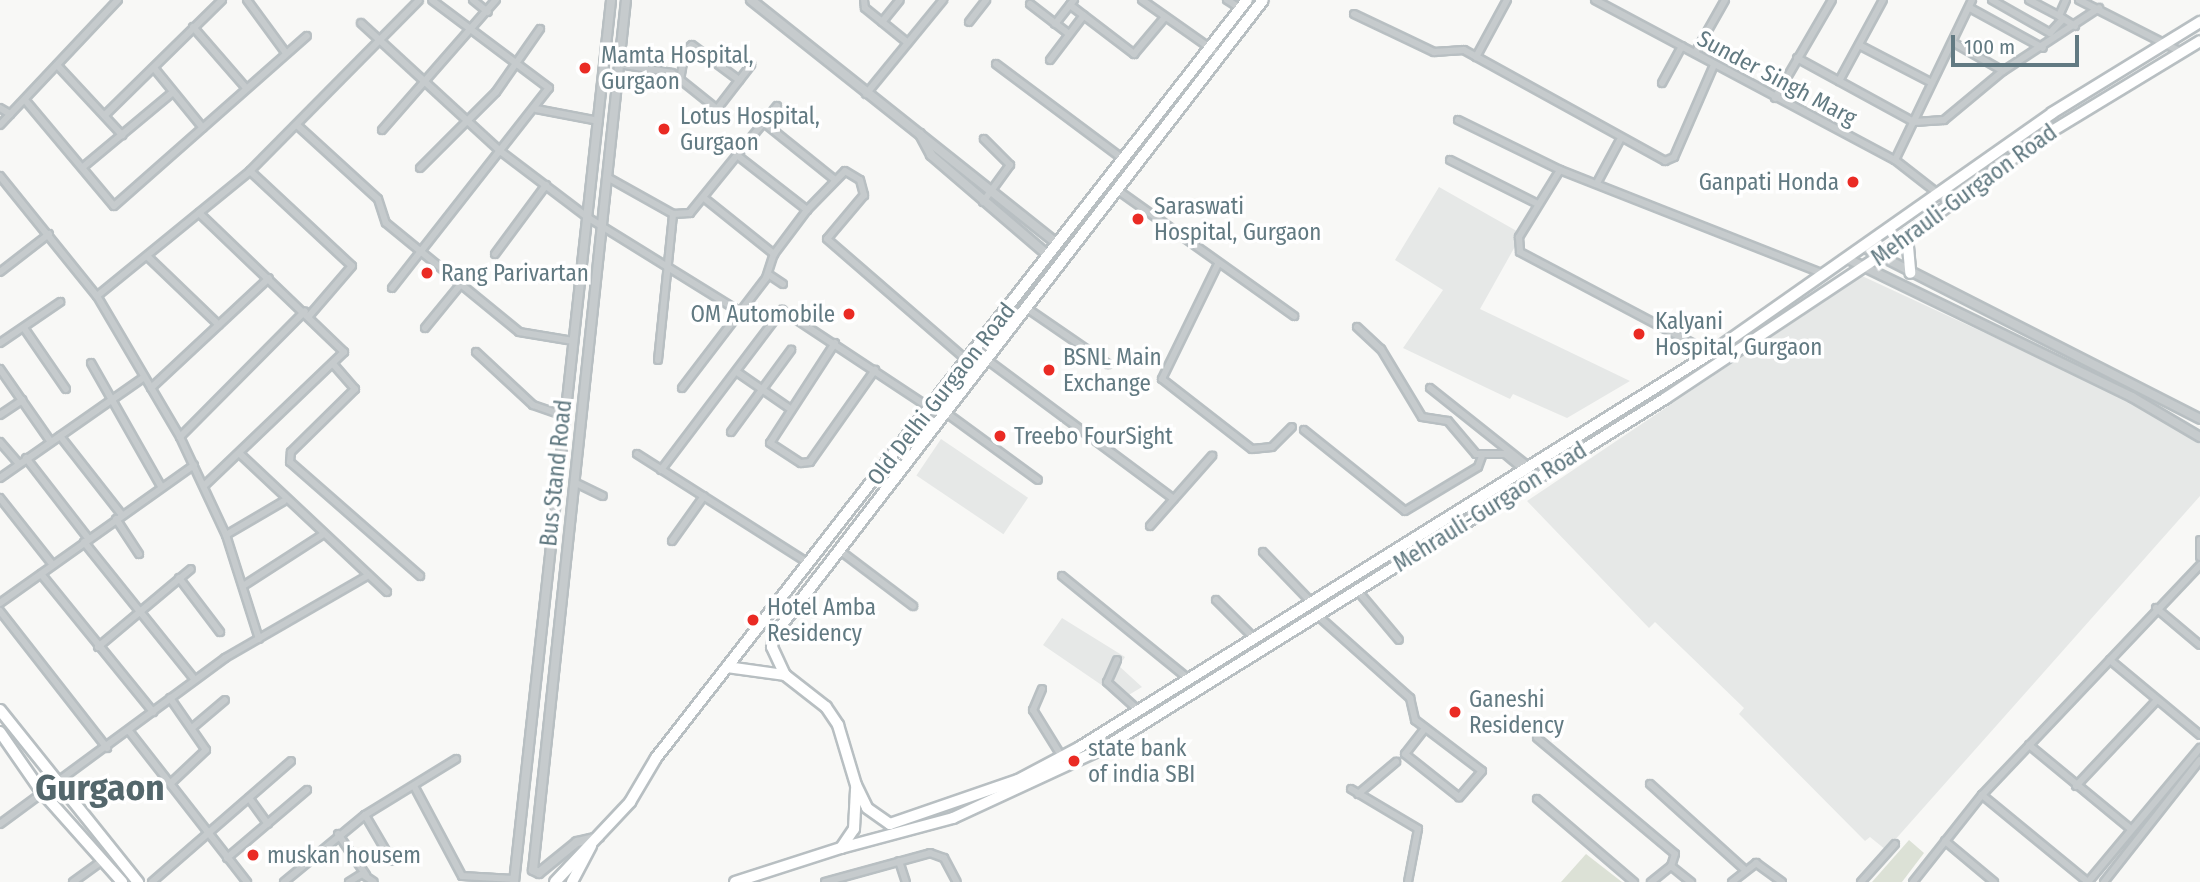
<!DOCTYPE html>
<style>
body{margin:0}
#map{position:relative;width:2200px;height:882px;overflow:hidden;background:#f8f8f6;font-family:"Fira Sans Condensed",sans-serif}
div>[style]{position:absolute}
[style*='--x']{left:calc(var(--x)*1px);top:calc(var(--y)*1px);width:calc(var(--w)*1px);rotate:calc(var(--a)*1deg)}
.built>*{inset:0;background:#e6e8e7;transform-origin:0 0}
.green>*{inset:0;background:#dce1d6}
.roads{filter:drop-shadow(2px 0 #b8bfc2) drop-shadow(-2px 0 #b8bfc2) drop-shadow(0 2px #b8bfc2) drop-shadow(0 -2px #b8bfc2)}
.minor>*{height:6px;margin:-3px;padding:0 3px;transform-origin:3px;border-radius:3px;background:#c6cbcd}
.tertiary>*{height:8px;margin:-4px;padding:0 4px;transform-origin:4px;border-radius:4px;background:#c6cbcd}
.secondary>*{height:10px;margin:-5px;padding:0 5px;transform-origin:5px;border-radius:5px;background:#fff}
.primary>*{height:10px;margin:-5px;padding:0 5px;transform-origin:5px;border-radius:5px;background:#fff}
.dots>*{width:19px;height:19px;translate:-50% -50%;box-sizing:border-box;border:4px solid #fff;border-radius:50%}
span{translate:-50% -50%;white-space:nowrap;text-align:center;line-height:1.15;-webkit-text-stroke:7px #fff;paint-order:stroke}
.poi-label{font-size:23px;color:#627a82}
.left{translate:0 -50%;text-align:left}
.right{translate:-100% -50%;text-align:right}
.street-label{font-size:23px;color:#627a82}
.town-label{font-size:37px;color:#54676c;font-weight:700}
.scale{position:absolute;left:1951px;top:35px;width:128px;height:32px;box-sizing:border-box;border:4px solid #627a82;border-top:0;padding-left:9px;font-size:21px;line-height:24px;white-space:nowrap;color:#627a82;-webkit-text-stroke:5px #fff;paint-order:stroke}
</style>
<div id="map">
<div class="built">
<i style="clip-path:polygon(1439px 187px,1522px 234px,1480px 309px,1630px 381px,1567px 418px,1513px 394px,1510px 399px,1403px 348px,1443px 290px,1395px 260px)"></i>
<i style="clip-path:polygon(1862px 276px,2121px 396px,2200px 440px,2200px 496px,1886px 850px,1870px 837px,1865px 841px,1739px 714px,1744px 708px,1655px 622px,1649px 628px,1527px 501px)"></i>
<i style="left:941px;top:439px;width:105px;height:44px;rotate:34deg"></i>
<i style="clip-path:polygon(1062px 618px,1125px 657px,1119px 666px,1142px 687px,1122px 699px,1043px 645px)"></i>
</div>
<div class="green">
<i style="clip-path:polygon(1909px 840px,1924px 853px,1902px 882px,1872px 882px)"></i>
<i style="clip-path:polygon(1586px 854px,1622px 882px,1561px 882px)"></i>
</div>
<div class="roads">
<div class="minor">
<i style="--x:247;--y:0;--w:66;--a:53.7"></i>
<i style="--x:473;--y:0;--w:19;--a:39"></i>
<i style="--x:864;--y:0;--w:8;--a:83"></i>
<i style="--x:865;--y:8;--w:55;--a:39.1"></i>
<i style="--x:1142;--y:0;--w:95;--a:35.2"></i>
<i style="--x:1227;--y:0;--w:15;--a:32"></i>
<i style="--x:1595;--y:0;--w:340;--a:28.1"></i>
<i style="--x:1895;--y:160;--w:70;--a:38"></i>
<i style="--x:1992;--y:0;--w:67;--a:29.6"></i>
<i style="--x:2050;--y:33;--w:19;--a:-47"></i>
<i style="--x:2029;--y:0;--w:34;--a:28"></i>
<i style="--x:2066;--y:0;--w:17;--a:114"></i>
<i style="--x:2059;--y:16;--w:19;--a:32"></i>
<i style="--x:2079;--y:0;--w:114;--a:27"></i>
<i style="--x:1030;--y:4;--w:49;--a:37.6"></i>
<i style="--x:1070;--y:5;--w:81;--a:37.4"></i>
<i style="--x:1134;--y:54;--w:48;--a:-50"></i>
<i style="--x:1970;--y:8;--w:83;--a:28.7"></i>
<i style="--x:1354;--y:14;--w:89;--a:25.4"></i>
<i style="--x:1434;--y:52;--w:30;--a:-4"></i>
<i style="--x:1464;--y:50;--w:230;--a:28.9"></i>
<i style="--x:1665;--y:161;--w:10;--a:-24"></i>
<i style="--x:1674;--y:157;--w:100;--a:-66.5"></i>
<i style="--x:882;--y:22;--w:28;--a:-51"></i>
<i style="--x:969;--y:22;--w:28;--a:-52"></i>
<i style="--x:361;--y:23;--w:189;--a:42.6"></i>
<i style="--x:500;--y:151;--w:109;--a:37.2"></i>
<i style="--x:587;--y:217;--w:180;--a:31.8"></i>
<i style="--x:1055;--y:24;--w:31;--a:-52"></i>
<i style="--x:193;--y:27;--w:81;--a:49"></i>
<i style="--x:1954;--y:43;--w:56;--a:29.7"></i>
<i style="--x:1859;--y:45;--w:80;--a:27.5"></i>
<i style="--x:1695;--y:53;--w:61;--a:-60.5"></i>
<i style="--x:1476;--y:57;--w:65;--a:-61.5"></i>
<i style="--x:1797;--y:58;--w:133;--a:28.7"></i>
<i style="--x:1914;--y:122;--w:30;--a:-4"></i>
<i style="--x:1944;--y:120;--w:77;--a:-39.7"></i>
<i style="--x:2003;--y:71;--w:115;--a:-33.3"></i>
<i style="--x:1050;--y:60;--w:56;--a:-52.9"></i>
<i style="--x:619;--y:64;--w:54;--a:9.6"></i>
<i style="--x:672;--y:73;--w:58;--a:38.7"></i>
<i style="--x:717;--y:109;--w:56;--a:-52.3"></i>
<i style="--x:996;--y:64;--w:159;--a:36.8"></i>
<i style="--x:57;--y:65;--w:96;--a:47.1"></i>
<i style="--x:154;--y:68;--w:77;--a:50.8"></i>
<i style="--x:680;--y:80;--w:29;--a:-80"></i>
<i style="--x:685;--y:51;--w:9;--a:-41"></i>
<i style="--x:692;--y:45;--w:59;--a:36.7"></i>
<i style="--x:1839;--y:81;--w:92;--a:-61.5"></i>
<i style="--x:1662;--y:83;--w:42;--a:-61.6"></i>
<i style="--x:866;--y:94;--w:122;--a:-50.7"></i>
<i style="--x:1775;--y:98;--w:113;--a:-59.8"></i>
<i style="--x:25;--y:100;--w:138;--a:50"></i>
<i style="--x:114;--y:206;--w:257;--a:-41.4"></i>
<i style="--x:0;--y:108;--w:12;--a:31"></i>
<i style="--x:536;--y:109;--w:64;--a:10.8"></i>
<i style="--x:105;--y:115;--w:164;--a:-44.5"></i>
<i style="--x:1458;--y:120;--w:114;--a:26.1"></i>
<i style="--x:1560;--y:170;--w:284;--a:21.5"></i>
<i style="--x:763;--y:122;--w:91;--a:38.8"></i>
<i style="--x:0;--y:125;--w:172;--a:-46.7"></i>
<i style="--x:298;--y:126;--w:108;--a:42.4"></i>
<i style="--x:378;--y:199;--w:25;--a:72"></i>
<i style="--x:386;--y:223;--w:172;--a:39.3"></i>
<i style="--x:519;--y:332;--w:55;--a:9.5"></i>
<i style="--x:382;--y:130;--w:173;--a:-48.8"></i>
<i style="--x:738;--y:156;--w:88;--a:38"></i>
<i style="--x:1450;--y:160;--w:98;--a:26.6"></i>
<i style="--x:1895;--y:160;--w:178;--a:-64.3"></i>
<i style="--x:83;--y:167;--w:117;--a:-39.8"></i>
<i style="--x:420;--y:168;--w:107;--a:-45"></i>
<i style="--x:496;--y:92;--w:77;--a:-55.1"></i>
<i style="--x:1560;--y:170;--w:79;--a:121.5"></i>
<i style="--x:1519;--y:237;--w:15;--a:86"></i>
<i style="--x:1520;--y:252;--w:216;--a:27.9"></i>
<i style="--x:250;--y:171;--w:139;--a:43"></i>
<i style="--x:352;--y:266;--w:66;--a:130.7"></i>
<i style="--x:0;--y:176;--w:154;--a:51.1"></i>
<i style="--x:97;--y:296;--w:164;--a:59.5"></i>
<i style="--x:180;--y:437;--w:108;--a:64.9"></i>
<i style="--x:226;--y:535;--w:109;--a:72.4"></i>
<i style="--x:607;--y:177;--w:76;--a:29.3"></i>
<i style="--x:673;--y:214;--w:17;--a:-3"></i>
<i style="--x:690;--y:213;--w:138;--a:-50.9"></i>
<i style="--x:1598;--y:181;--w:47;--a:-61.8"></i>
<i style="--x:1116;--y:189;--w:219;--a:35.5"></i>
<i style="--x:704;--y:198;--w:90;--a:38.7"></i>
<i style="--x:983;--y:202;--w:46;--a:-53.9"></i>
<i style="--x:1010;--y:165;--w:37;--a:-135"></i>
<i style="--x:199;--y:213;--w:201;--a:43.8"></i>
<i style="--x:344;--y:352;--w:191;--a:136.3"></i>
<i style="--x:495;--y:254;--w:86;--a:-53.5"></i>
<i style="--x:148;--y:257;--w:98;--a:43.8"></i>
<i style="--x:1218;--y:264;--w:128;--a:116"></i>
<i style="--x:1162;--y:379;--w:114;--a:37.9"></i>
<i style="--x:1252;--y:449;--w:20;--a:-6"></i>
<i style="--x:1272;--y:447;--w:28;--a:-45"></i>
<i style="--x:0;--y:272;--w:62;--a:-37.8"></i>
<i style="--x:768;--y:274;--w:18;--a:34"></i>
<i style="--x:392;--y:288;--w:254;--a:-51.9"></i>
<i style="--x:549;--y:88;--w:146;--a:-143.1"></i>
<i style="--x:97;--y:296;--w:198;--a:-39.2"></i>
<i style="--x:250;--y:171;--w:240;--a:-45.3"></i>
<i style="--x:1025;--y:307;--w:101;--a:34.5"></i>
<i style="--x:1357;--y:327;--w:33;--a:43"></i>
<i style="--x:1381;--y:349;--w:79;--a:58.9"></i>
<i style="--x:1422;--y:417;--w:26;--a:9"></i>
<i style="--x:1448;--y:421;--w:43;--a:49.7"></i>
<i style="--x:1476;--y:454;--w:29;--a:0"></i>
<i style="--x:1505;--y:454;--w:23;--a:40"></i>
<i style="--x:24;--y:328;--w:74;--a:55.5"></i>
<i style="--x:425;--y:328;--w:57;--a:-50.7"></i>
<i style="--x:0;--y:343;--w:73;--a:-34.3"></i>
<i style="--x:835;--y:343;--w:119;--a:123"></i>
<i style="--x:770;--y:443;--w:37;--a:33"></i>
<i style="--x:801;--y:463;--w:9;--a:-6"></i>
<i style="--x:810;--y:462;--w:113;--a:-54.8"></i>
<i style="--x:476;--y:352;--w:78;--a:42.9"></i>
<i style="--x:533;--y:405;--w:34;--a:19"></i>
<i style="--x:986;--y:359;--w:234;--a:36.7"></i>
<i style="--x:658;--y:360;--w:147;--a:-84.1"></i>
<i style="--x:91;--y:363;--w:142;--a:60.4"></i>
<i style="--x:334;--y:365;--w:32;--a:49"></i>
<i style="--x:355;--y:389;--w:90;--a:135.5"></i>
<i style="--x:291;--y:452;--w:10;--a:96"></i>
<i style="--x:290;--y:462;--w:173;--a:41.2"></i>
<i style="--x:0;--y:369;--w:89;--a:55.1"></i>
<i style="--x:737;--y:372;--w:63;--a:34.7"></i>
<i style="--x:151;--y:388;--w:161;--a:-43"></i>
<i style="--x:682;--y:388;--w:138;--a:-52.6"></i>
<i style="--x:766;--y:278;--w:25;--a:-72"></i>
<i style="--x:774;--y:254;--w:55;--a:-53.1"></i>
<i style="--x:807;--y:210;--w:54;--a:-45.7"></i>
<i style="--x:845;--y:171;--w:17;--a:31"></i>
<i style="--x:860;--y:180;--w:16;--a:75"></i>
<i style="--x:864;--y:195;--w:57;--a:130.1"></i>
<i style="--x:827;--y:239;--w:197;--a:40.9"></i>
<i style="--x:1430;--y:388;--w:125;--a:38.5"></i>
<i style="--x:945;--y:412;--w:115;--a:36.2"></i>
<i style="--x:0;--y:415;--w:27;--a:-34"></i>
<i style="--x:1304;--y:430;--w:129;--a:38.7"></i>
<i style="--x:1405;--y:511;--w:85;--a:-31.1"></i>
<i style="--x:1478;--y:467;--w:12;--a:-70"></i>
<i style="--x:731;--y:432;--w:102;--a:-53.8"></i>
<i style="--x:60;--y:436;--w:100;--a:51.9"></i>
<i style="--x:180;--y:437;--w:177;--a:-45.2"></i>
<i style="--x:0;--y:442;--w:28;--a:49"></i>
<i style="--x:239;--y:453;--w:203;--a:43.2"></i>
<i style="--x:637;--y:454;--w:203;--a:32.5"></i>
<i style="--x:26;--y:458;--w:101;--a:52.2"></i>
<i style="--x:661;--y:470;--w:201;--a:-52.9"></i>
<i style="--x:782;--y:310;--w:178;--a:33.5"></i>
<i style="--x:0;--y:478;--w:174;--a:-35"></i>
<i style="--x:574;--y:482;--w:32;--a:26"></i>
<i style="--x:0;--y:498;--w:85;--a:51.7"></i>
<i style="--x:116;--y:519;--w:42;--a:56.7"></i>
<i style="--x:1150;--y:526;--w:94;--a:-48.5"></i>
<i style="--x:226;--y:535;--w:67;--a:-30.4"></i>
<i style="--x:2200;--y:540;--w:17;--a:90"></i>
<i style="--x:672;--y:541;--w:55;--a:-54.6"></i>
<i style="--x:84;--y:542;--w:176;--a:51.2"></i>
<i style="--x:839;--y:550;--w:93;--a:37.1"></i>
<i style="--x:1263;--y:552;--w:71;--a:46.1"></i>
<i style="--x:41;--y:574;--w:178;--a:50.9"></i>
<i style="--x:1062;--y:576;--w:165;--a:39.1"></i>
<i style="--x:179;--y:578;--w:68;--a:52.8"></i>
<i style="--x:243;--y:586;--w:94;--a:-32.8"></i>
<i style="--x:1357;--y:590;--w:65;--a:50"></i>
<i style="--x:1216;--y:600;--w:55;--a:45"></i>
<i style="--x:0;--y:603;--w:238;--a:-35.4"></i>
<i style="--x:2156;--y:608;--w:57;--a:40.1"></i>
<i style="--x:0;--y:611;--w:174;--a:52"></i>
<i style="--x:1317;--y:615;--w:125;--a:41.7"></i>
<i style="--x:1410;--y:698;--w:23;--a:77"></i>
<i style="--x:1415;--y:720;--w:84;--a:37.3"></i>
<i style="--x:1482;--y:771;--w:35;--a:131"></i>
<i style="--x:1459;--y:797;--w:69;--a:-141.5"></i>
<i style="--x:1405;--y:754;--w:33;--a:-52"></i>
<i style="--x:98;--y:647;--w:121;--a:-40"></i>
<i style="--x:1117;--y:660;--w:24;--a:114"></i>
<i style="--x:1107;--y:682;--w:40;--a:42"></i>
<i style="--x:2110;--y:660;--w:117;--a:39.8"></i>
<i style="--x:1042;--y:689;--w:23;--a:113"></i>
<i style="--x:1033;--y:710;--w:55;--a:58.3"></i>
<i style="--x:170;--y:698;--w:63;--a:55.3"></i>
<i style="--x:206;--y:750;--w:47;--a:136.7"></i>
<i style="--x:192;--y:728;--w:43;--a:-40.3"></i>
<i style="--x:129;--y:731;--w:192;--a:52"></i>
<i style="--x:1537;--y:738;--w:180;--a:40"></i>
<i style="--x:1675;--y:854;--w:13;--a:108"></i>
<i style="--x:1671;--y:866;--w:26;--a:141"></i>
<i style="--x:2029;--y:745;--w:132;--a:39.5"></i>
<i style="--x:1650;--y:784;--w:127;--a:42.1"></i>
<i style="--x:414;--y:786;--w:102;--a:61.9"></i>
<i style="--x:462;--y:876;--w:52;--a:3.3"></i>
<i style="--x:2076;--y:786;--w:117;--a:-46.7"></i>
<i style="--x:1351;--y:789;--w:78;--a:30.8"></i>
<i style="--x:1418;--y:829;--w:54;--a:100.7"></i>
<i style="--x:1358;--y:794;--w:50;--a:-40.1"></i>
<i style="--x:1982;--y:795;--w:137;--a:39.4"></i>
<i style="--x:249;--y:798;--w:32;--a:54"></i>
<i style="--x:1537;--y:799;--w:128;--a:40.6"></i>
<i style="--x:365;--y:815;--w:53;--a:59.6"></i>
<i style="--x:0;--y:824;--w:280;--a:-36.4"></i>
<i style="--x:225;--y:658;--w:164;--a:-30"></i>
<i style="--x:338;--y:834;--w:50;--a:55.7"></i>
<i style="--x:1945;--y:841;--w:64;--a:39.9"></i>
<i style="--x:227;--y:858;--w:105;--a:-40.4"></i>
<i style="--x:899;--y:861;--w:22;--a:72"></i>
<i style="--x:1671;--y:866;--w:26;--a:39"></i>
<i style="--x:73;--y:882;--w:37;--a:-36"></i>
<i style="--x:152;--y:882;--w:184;--a:-41"></i>
<i style="--x:284;--y:882;--w:105;--a:-39.6"></i>
<i style="--x:365;--y:815;--w:107;--a:-31.6"></i>
<i style="--x:349;--y:882;--w:15;--a:-32"></i>
<i style="--x:362;--y:874;--w:14;--a:34"></i>
<i style="--x:825;--y:882;--w:109;--a:-15.4"></i>
<i style="--x:930;--y:853;--w:15;--a:20"></i>
<i style="--x:944;--y:858;--w:27;--a:62"></i>
<i style="--x:1732;--y:882;--w:31;--a:-38"></i>
<i style="--x:1756;--y:863;--w:32;--a:36"></i>
<i style="--x:1861;--y:882;--w:51;--a:-48.2"></i>
<i style="--x:1913;--y:882;--w:111;--a:-51.6"></i>
<i style="--x:1982;--y:795;--w:317;--a:-46.5"></i>
<i style="--x:2088;--y:882;--w:175;--a:-50.1"></i>
<i style="--x:2104;--y:882;--w:155;--a:-51.8"></i>
</div>
<div class="tertiary">
<i style="--x:751;--y:0;--w:392;--a:38.5"></i>
<i style="--x:920;--y:134;--w:24;--a:62"></i>
<i style="--x:931;--y:155;--w:155;--a:40.6"></i>
<i style="--x:1865;--y:248;--w:376;--a:27"></i>
<i style="--x:1848;--y:259;--w:316;--a:25.9"></i>
<i style="--x:2132;--y:397;--w:79;--a:30.5"></i>
<i style="--x:599;--y:837;--w:23;--a:167"></i>
<i style="--x:577;--y:842;--w:49;--a:140.8"></i>
<i style="--x:539;--y:873;--w:7;--a:-153"></i>
<i style="--x:533;--y:870;--w:875;--a:-83.9"></i>
<i style="--x:514;--y:882;--w:887;--a:-83.72"></i>
</div>
<div class="secondary">
<i style="--x:727;--y:667;--w:59;--a:7.9"></i>
<i style="--x:785;--y:675;--w:52;--a:38"></i>
<i style="--x:826;--y:707;--w:22;--a:56"></i>
<i style="--x:838;--y:725;--w:63;--a:73.3"></i>
<i style="--x:785;--y:675;--w:31;--a:-115"></i>
<i style="--x:772;--y:647;--w:12;--a:-81"></i>
<i style="--x:774;--y:635;--w:801;--a:-52.4"></i>
<i style="--x:0;--y:710;--w:221;--a:51.3"></i>
<i style="--x:0;--y:732;--w:72;--a:55.2"></i>
<i style="--x:41;--y:791;--w:122;--a:48.3"></i>
<i style="--x:555;--y:882;--w:110;--a:-46.8"></i>
<i style="--x:630;--y:802;--w:51;--a:-59.4"></i>
<i style="--x:656;--y:758;--w:961;--a:-52.06"></i>
<i style="--x:572;--y:882;--w:41;--a:-62.2"></i>
<i style="--x:735;--y:882;--w:111;--a:-17.8"></i>
</div>
<div class="primary">
<i style="--x:1907;--y:235;--w:38;--a:85"></i>
<i style="--x:856;--y:785;--w:25;--a:64"></i>
<i style="--x:867;--y:808;--w:28;--a:35"></i>
<i style="--x:890;--y:824;--w:135;--a:-19"></i>
<i style="--x:1018;--y:780;--w:70;--a:-28"></i>
<i style="--x:1080;--y:747;--w:744;--a:-31.98"></i>
<i style="--x:1711;--y:353;--w:417;--a:-35.1"></i>
<i style="--x:2052;--y:113;--w:174;--a:-31.6"></i>
<i style="--x:841;--y:848;--w:116;--a:-15"></i>
<i style="--x:953;--y:818;--w:166;--a:-24.9"></i>
<i style="--x:1104;--y:748;--w:662;--a:-31.91"></i>
<i style="--x:1666;--y:398;--w:255;--a:-33.6"></i>
<i style="--x:1878;--y:257;--w:200;--a:-36.2"></i>
<i style="--x:2039;--y:139;--w:188;--a:-31.3"></i>
<i style="--x:841;--y:848;--w:23;--a:-56"></i>
<i style="--x:854;--y:829;--w:40;--a:-87.1"></i>
</div>
</div>
<div class="dots">
<i style="left:585px;top:68px;background:#ea2b24"></i>
<i style="left:664px;top:129px;background:#ea2b24"></i>
<i style="left:1853px;top:182px;background:#ea2b24"></i>
<i style="left:1138px;top:219px;background:#ea2b24"></i>
<i style="left:427px;top:273px;background:#ea2b24"></i>
<i style="left:849px;top:314px;background:#ea2b24"></i>
<i style="left:1639px;top:334px;background:#ea2b24"></i>
<i style="left:1049px;top:370px;background:#ea2b24"></i>
<i style="left:1000px;top:436px;background:#ea2b24"></i>
<i style="left:753px;top:620px;background:#ea2b24"></i>
<i style="left:1455px;top:712px;background:#ea2b24"></i>
<i style="left:1074px;top:761px;background:#ea2b24"></i>
<i style="left:253px;top:855px;background:#ea2b24"></i>
</div>
<div class="poi-label">
<span class="left" style="left:601px;top:68px">Mamta Hospital,<br>Gurgaon</span>
<span class="left" style="left:680px;top:129px">Lotus Hospital,<br>Gurgaon</span>
<span class="right" style="left:1839px;top:182px">Ganpati Honda</span>
<span class="left" style="left:1154px;top:219px">Saraswati<br>Hospital, Gurgaon</span>
<span class="left" style="left:441px;top:273px">Rang Parivartan</span>
<span class="right" style="left:835px;top:314px">OM Automobile</span>
<span class="left" style="left:1655px;top:334px">Kalyani<br>Hospital, Gurgaon</span>
<span class="left" style="left:1063px;top:370px">BSNL Main<br>Exchange</span>
<span class="left" style="left:1014px;top:436px">Treebo FourSight</span>
<span class="left" style="left:767px;top:620px">Hotel Amba<br>Residency</span>
<span class="left" style="left:1469px;top:712px">Ganeshi<br>Residency</span>
<span class="left" style="left:1088px;top:761px">state bank<br>of india SBI</span>
<span class="left" style="left:267px;top:855px">muskan housem</span>
</div>
<div class="street-label">
<span style="left:1777px;top:78px;rotate:28deg">Sunder Singh Marg</span>
<span style="left:1964px;top:195px;rotate:-36deg">Mehrauli-Gurgaon Road</span>
<span style="left:941px;top:394px;rotate:-52deg">Old Delhi Gurgaon Road</span>
<span style="left:556px;top:473px;rotate:-84deg">Bus Stand Road</span>
<span style="left:1490px;top:507px;rotate:-32deg">Mehrauli-Gurgaon Road</span>
</div>
<div class="town-label">
<span style="left:100px;top:788px">Gurgaon</span>
</div>
<div class="scale">100 m</div>
</div>
